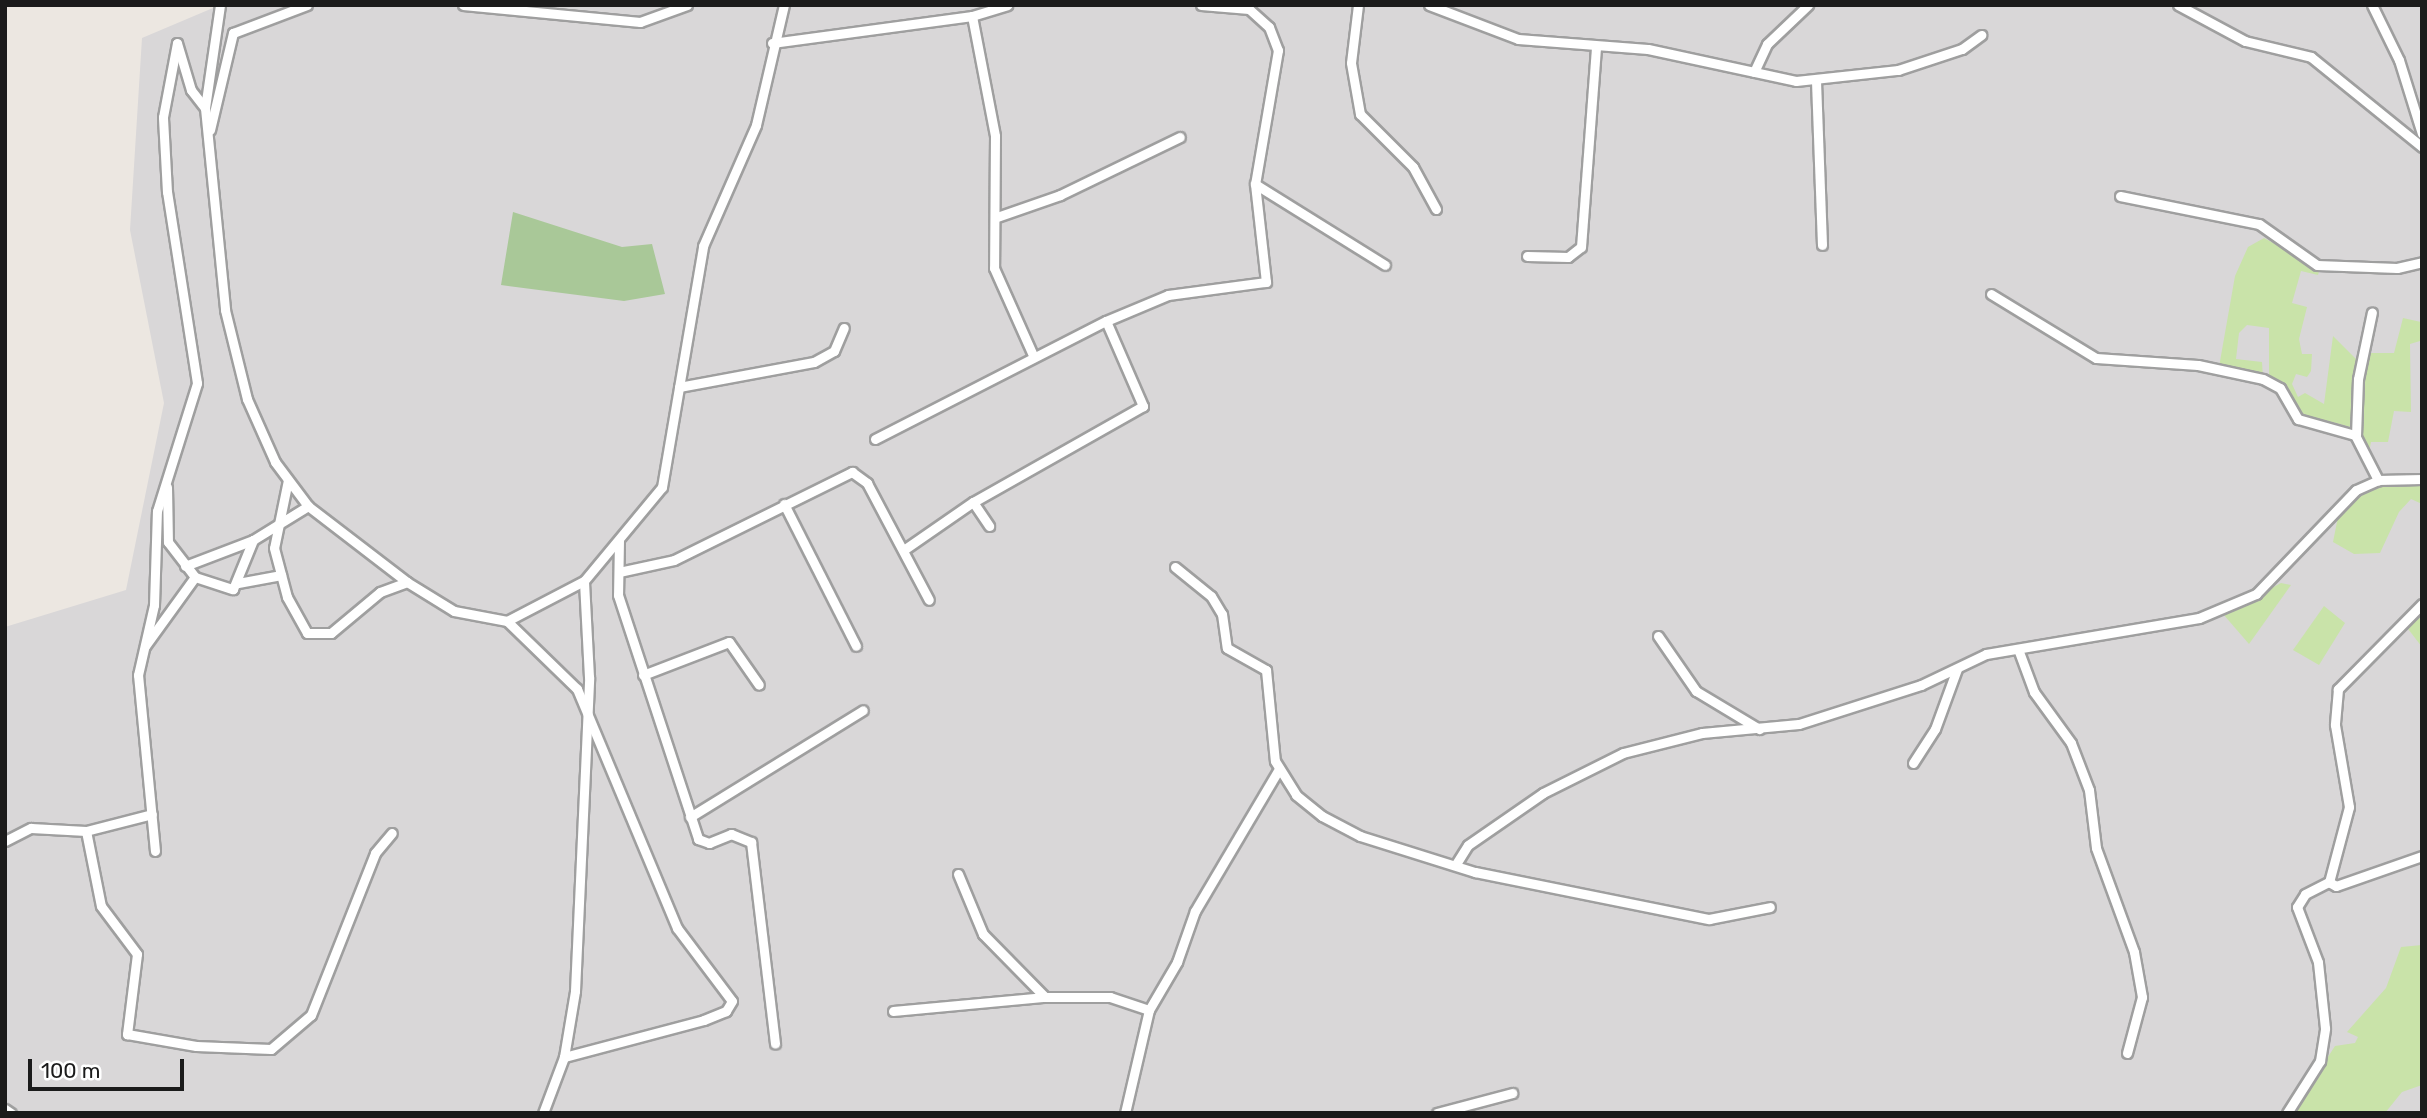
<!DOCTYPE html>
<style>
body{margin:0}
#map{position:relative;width:2427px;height:1118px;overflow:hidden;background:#ece7e1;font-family:Rubik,sans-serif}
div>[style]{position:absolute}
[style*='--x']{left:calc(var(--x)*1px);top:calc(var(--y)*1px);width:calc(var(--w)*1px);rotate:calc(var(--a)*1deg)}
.residential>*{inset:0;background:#d9d7d8}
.grass>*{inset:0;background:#c9e3a9}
.forest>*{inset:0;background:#a9c898}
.roads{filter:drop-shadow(2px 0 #9f9f9f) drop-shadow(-2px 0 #9f9f9f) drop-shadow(0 2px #9f9f9f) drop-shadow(0 -2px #9f9f9f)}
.minor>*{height:9px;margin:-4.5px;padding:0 4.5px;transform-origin:4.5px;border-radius:4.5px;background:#fff}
span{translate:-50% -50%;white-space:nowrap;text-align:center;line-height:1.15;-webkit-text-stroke:7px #fff;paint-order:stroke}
.frame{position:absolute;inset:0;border:7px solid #1b1b1b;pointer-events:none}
.scale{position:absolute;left:28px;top:1059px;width:156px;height:32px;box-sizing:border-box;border:4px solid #1b1b1b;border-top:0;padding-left:9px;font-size:21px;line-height:24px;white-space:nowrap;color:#1b1b1b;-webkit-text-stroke:5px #fff;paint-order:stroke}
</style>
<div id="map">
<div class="residential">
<i style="clip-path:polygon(220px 5px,2422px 5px,2422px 1113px,5px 1113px,5px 627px,126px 590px,164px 403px,130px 230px,142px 38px)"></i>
</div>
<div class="grass">
<i style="clip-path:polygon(2264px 238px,2320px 268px,2318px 275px,2301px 271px,2292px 303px,2307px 307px,2299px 339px,2302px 354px,2312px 354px,2311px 371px,2307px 377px,2296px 374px,2292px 384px,2298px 397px,2305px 393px,2324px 404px,2333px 336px,2357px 360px,2354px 428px,2302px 414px,2269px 379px,2269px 328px,2247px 325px,2239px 333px,2236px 359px,2262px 362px,2263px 378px,2219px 367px,2235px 276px,2248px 247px)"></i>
<i style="clip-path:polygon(2403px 318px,2421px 322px,2420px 341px,2410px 344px,2411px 412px,2394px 411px,2388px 442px,2371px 442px,2369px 453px,2358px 423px,2367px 353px,2394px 353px)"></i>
<i style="clip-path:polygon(2422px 483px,2422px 504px,2411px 499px,2399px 512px,2380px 553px,2354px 554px,2333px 542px,2340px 507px,2361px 493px,2382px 484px)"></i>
<i style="clip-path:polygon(2281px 583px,2291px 585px,2249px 644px,2223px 614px)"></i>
<i style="clip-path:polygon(2324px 606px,2345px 623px,2319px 665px,2293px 650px)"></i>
<i style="clip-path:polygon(2422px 607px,2422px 647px,2405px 625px)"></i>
<i style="clip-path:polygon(2422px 945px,2422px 1085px,2402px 1092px,2385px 1113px,2292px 1113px,2335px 1046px,2355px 1043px,2358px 1037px,2347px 1032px,2386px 988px,2401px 947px)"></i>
</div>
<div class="forest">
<i style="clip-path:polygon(513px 212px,622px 247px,652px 244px,665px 294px,624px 301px,501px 285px)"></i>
</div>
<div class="roads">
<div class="minor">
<i style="--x:220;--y:5;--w:104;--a:98.3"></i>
<i style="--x:205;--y:108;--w:203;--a:84.3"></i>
<i style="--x:225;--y:310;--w:92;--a:76.1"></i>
<i style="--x:247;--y:399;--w:69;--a:66"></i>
<i style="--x:275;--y:462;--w:55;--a:53.1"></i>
<i style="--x:308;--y:506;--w:125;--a:37.5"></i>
<i style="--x:407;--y:582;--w:55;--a:31.7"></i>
<i style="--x:454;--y:611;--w:54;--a:10.7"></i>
<i style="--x:507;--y:621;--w:87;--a:-27.5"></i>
<i style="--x:584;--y:581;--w:122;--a:-50.3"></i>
<i style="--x:662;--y:487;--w:244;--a:-80.3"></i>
<i style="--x:703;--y:246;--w:132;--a:-66.3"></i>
<i style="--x:756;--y:125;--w:123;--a:-76.9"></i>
<i style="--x:463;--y:5;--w:178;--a:5.5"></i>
<i style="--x:640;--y:22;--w:50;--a:-19.9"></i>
<i style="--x:1201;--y:5;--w:48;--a:4.8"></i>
<i style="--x:1249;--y:9;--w:27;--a:42"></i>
<i style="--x:1269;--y:27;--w:25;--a:69"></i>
<i style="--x:1278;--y:50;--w:136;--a:99.7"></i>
<i style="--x:1255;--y:184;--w:153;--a:31.9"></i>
<i style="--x:1358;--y:5;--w:58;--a:96.9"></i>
<i style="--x:1351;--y:63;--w:52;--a:80"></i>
<i style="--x:1360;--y:114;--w:75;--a:45"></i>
<i style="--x:1413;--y:167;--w:48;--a:61.3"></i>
<i style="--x:1429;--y:5;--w:95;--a:20.9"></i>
<i style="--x:1518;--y:39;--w:130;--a:4.4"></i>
<i style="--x:1648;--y:49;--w:151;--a:12.2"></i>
<i style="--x:1796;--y:81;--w:103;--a:-6.2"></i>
<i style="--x:1898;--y:70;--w:67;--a:-18.2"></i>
<i style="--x:1962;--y:49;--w:24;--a:-36"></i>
<i style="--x:2178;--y:5;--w:76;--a:28.2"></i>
<i style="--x:2245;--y:41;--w:68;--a:13.6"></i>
<i style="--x:2311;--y:57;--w:143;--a:39"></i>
<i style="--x:2372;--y:5;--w:61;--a:63.9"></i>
<i style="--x:2399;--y:60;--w:77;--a:72.7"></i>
<i style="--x:972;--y:16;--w:122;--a:79.1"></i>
<i style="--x:995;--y:136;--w:132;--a:90.4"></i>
<i style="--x:994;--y:268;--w:95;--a:65.9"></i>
<i style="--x:772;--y:43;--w:202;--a:-7.7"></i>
<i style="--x:972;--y:16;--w:37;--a:-17"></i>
<i style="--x:1754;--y:72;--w:31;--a:-65"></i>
<i style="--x:1767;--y:44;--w:57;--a:-43.6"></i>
<i style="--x:1816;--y:81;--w:164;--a:87.9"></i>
<i style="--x:210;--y:130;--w:100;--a:-76.7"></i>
<i style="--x:233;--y:33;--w:79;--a:-20.7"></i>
<i style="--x:2120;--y:196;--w:142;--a:11.4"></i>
<i style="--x:2259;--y:224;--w:71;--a:35.3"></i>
<i style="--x:2317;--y:265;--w:80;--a:2.1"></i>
<i style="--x:2397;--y:268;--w:26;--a:-13"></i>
<i style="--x:997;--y:217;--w:67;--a:-19.2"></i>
<i style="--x:1060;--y:195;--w:133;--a:-25.8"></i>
<i style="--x:1527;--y:256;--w:41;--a:1.4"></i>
<i style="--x:1568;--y:257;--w:16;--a:-38"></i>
<i style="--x:1581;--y:247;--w:200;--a:-85.7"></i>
<i style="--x:1991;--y:294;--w:123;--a:31.4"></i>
<i style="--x:2096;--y:358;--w:102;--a:3.9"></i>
<i style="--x:2198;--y:365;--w:66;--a:12.2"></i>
<i style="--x:2263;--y:379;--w:19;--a:28"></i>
<i style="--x:2280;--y:388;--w:36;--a:60"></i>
<i style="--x:2298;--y:419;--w:59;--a:15.7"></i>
<i style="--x:2355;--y:435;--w:51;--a:62.9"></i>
<i style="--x:1106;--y:321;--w:67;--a:-22.8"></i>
<i style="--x:1168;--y:295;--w:99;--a:-7.6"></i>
<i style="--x:1266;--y:282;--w:99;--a:-96.4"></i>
<i style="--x:679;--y:387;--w:137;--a:-10.5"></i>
<i style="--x:814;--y:362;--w:23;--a:-29"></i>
<i style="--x:834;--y:351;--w:25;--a:-67"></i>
<i style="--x:2356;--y:436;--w:57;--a:-88"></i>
<i style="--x:2358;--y:379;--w:68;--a:-78.2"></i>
<i style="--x:875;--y:439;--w:259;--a:-27.1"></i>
<i style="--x:1106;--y:321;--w:93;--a:66.5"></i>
<i style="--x:1143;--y:406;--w:195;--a:150.5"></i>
<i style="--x:288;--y:480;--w:69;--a:101.6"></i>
<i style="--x:274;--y:548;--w:51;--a:75.1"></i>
<i style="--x:287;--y:597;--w:41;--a:60.9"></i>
<i style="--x:307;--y:633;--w:24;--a:0"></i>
<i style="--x:331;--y:633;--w:64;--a:-39.9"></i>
<i style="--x:380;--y:592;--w:29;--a:-20"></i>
<i style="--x:167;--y:487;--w:55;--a:89"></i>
<i style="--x:168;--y:542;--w:44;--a:52.4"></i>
<i style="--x:195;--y:577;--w:40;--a:18"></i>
<i style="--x:233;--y:589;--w:53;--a:-67.8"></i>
<i style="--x:784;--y:504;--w:159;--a:63.1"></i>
<i style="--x:619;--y:540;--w:55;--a:91"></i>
<i style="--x:618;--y:595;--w:257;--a:71.8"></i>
<i style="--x:698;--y:839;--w:12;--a:20"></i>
<i style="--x:709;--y:843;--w:24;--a:-22"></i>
<i style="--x:731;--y:834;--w:22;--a:22"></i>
<i style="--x:751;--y:842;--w:203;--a:83.2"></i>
<i style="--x:905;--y:549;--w:83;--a:-34.7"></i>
<i style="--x:973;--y:502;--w:29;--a:56"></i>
<i style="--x:185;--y:566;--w:73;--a:-20.9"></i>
<i style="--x:253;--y:540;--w:65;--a:-31.7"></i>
<i style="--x:1175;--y:567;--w:46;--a:38.9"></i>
<i style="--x:1211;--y:596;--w:21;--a:59"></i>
<i style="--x:1222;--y:614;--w:34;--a:82"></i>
<i style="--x:1227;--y:648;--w:45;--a:29.4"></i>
<i style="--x:1266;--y:670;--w:91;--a:84.4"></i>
<i style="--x:1275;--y:761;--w:40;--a:58"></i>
<i style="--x:1296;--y:795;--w:33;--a:39"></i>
<i style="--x:1322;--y:816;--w:43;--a:27.8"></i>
<i style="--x:1360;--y:836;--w:121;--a:17.4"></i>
<i style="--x:1475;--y:872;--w:239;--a:11.4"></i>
<i style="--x:1709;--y:919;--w:62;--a:-11.1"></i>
<i style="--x:619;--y:572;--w:56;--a:-12.3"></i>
<i style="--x:674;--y:560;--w:199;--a:-26.3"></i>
<i style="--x:852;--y:472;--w:19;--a:36"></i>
<i style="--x:867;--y:483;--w:132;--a:62.1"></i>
<i style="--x:238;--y:583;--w:44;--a:-10.5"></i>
<i style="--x:2422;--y:604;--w:120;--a:134.7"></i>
<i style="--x:2338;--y:689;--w:36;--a:95"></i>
<i style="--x:2335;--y:725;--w:83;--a:80.3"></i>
<i style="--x:2349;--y:807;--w:78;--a:104.9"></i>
<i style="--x:2329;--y:882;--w:8;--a:30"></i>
<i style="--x:2336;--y:886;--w:91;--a:-19.2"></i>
<i style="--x:507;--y:621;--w:98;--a:44.2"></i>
<i style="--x:577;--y:689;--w:259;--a:67.3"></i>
<i style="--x:677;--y:928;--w:91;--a:53"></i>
<i style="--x:732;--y:1001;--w:12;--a:121"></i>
<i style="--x:726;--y:1011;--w:24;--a:158"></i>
<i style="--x:704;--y:1020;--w:145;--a:165.2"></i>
<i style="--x:1658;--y:636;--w:67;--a:55.4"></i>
<i style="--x:1696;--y:691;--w:74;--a:31.1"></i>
<i style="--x:145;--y:646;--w:85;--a:-54.1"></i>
<i style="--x:2018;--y:649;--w:46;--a:69.6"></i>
<i style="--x:2034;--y:692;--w:63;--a:54"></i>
<i style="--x:2071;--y:743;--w:50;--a:69"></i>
<i style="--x:2089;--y:790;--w:58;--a:83.1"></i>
<i style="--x:2096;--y:848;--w:111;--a:69.9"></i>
<i style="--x:2134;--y:952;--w:46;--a:79.9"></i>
<i style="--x:2142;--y:997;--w:58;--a:105"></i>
<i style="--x:643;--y:675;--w:92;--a:-21"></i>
<i style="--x:729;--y:642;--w:52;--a:55.1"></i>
<i style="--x:1913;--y:763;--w:40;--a:-57.1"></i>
<i style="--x:1935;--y:729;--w:64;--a:-69.9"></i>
<i style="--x:690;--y:817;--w:203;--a:-31.7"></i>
<i style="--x:86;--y:831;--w:68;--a:-14.4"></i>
<i style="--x:5;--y:841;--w:29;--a:-27"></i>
<i style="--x:31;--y:828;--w:55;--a:3.1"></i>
<i style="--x:86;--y:831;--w:76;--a:78.7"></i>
<i style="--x:101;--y:906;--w:60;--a:53.1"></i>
<i style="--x:137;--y:954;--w:81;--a:97.1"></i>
<i style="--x:127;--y:1034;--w:70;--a:9.9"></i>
<i style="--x:196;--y:1046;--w:75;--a:2.3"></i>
<i style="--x:271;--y:1049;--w:52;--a:-40.4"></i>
<i style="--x:311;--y:1015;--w:174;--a:-68.4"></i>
<i style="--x:375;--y:853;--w:26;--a:-50"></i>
<i style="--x:155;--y:851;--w:177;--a:-95.5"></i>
<i style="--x:138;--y:675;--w:72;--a:-77.1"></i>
<i style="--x:154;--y:605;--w:94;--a:-88.2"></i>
<i style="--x:157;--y:511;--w:134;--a:-72.6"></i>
<i style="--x:197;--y:383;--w:193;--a:-98.9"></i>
<i style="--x:167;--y:192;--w:75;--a:-93.1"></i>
<i style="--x:163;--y:117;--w:75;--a:-79.3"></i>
<i style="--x:177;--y:43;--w:49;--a:73.4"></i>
<i style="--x:191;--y:90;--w:23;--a:52"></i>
<i style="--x:1456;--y:864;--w:22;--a:-58"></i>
<i style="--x:1468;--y:845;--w:91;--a:-34.7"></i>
<i style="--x:1543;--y:793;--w:89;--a:-26.6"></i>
<i style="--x:1623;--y:753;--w:81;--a:-14.2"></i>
<i style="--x:1702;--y:733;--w:97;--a:-5.3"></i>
<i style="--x:1799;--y:724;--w:128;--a:-17.7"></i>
<i style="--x:1921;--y:685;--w:72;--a:-25.5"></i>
<i style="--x:1986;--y:654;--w:216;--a:-9.6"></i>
<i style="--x:2199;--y:618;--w:62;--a:-22.8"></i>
<i style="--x:2256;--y:594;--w:144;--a:-46.1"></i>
<i style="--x:2356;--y:490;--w:24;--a:-24"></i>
<i style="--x:2378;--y:480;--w:44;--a:-1.3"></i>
<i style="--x:958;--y:874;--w:65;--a:67.4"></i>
<i style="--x:983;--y:934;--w:88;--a:45.5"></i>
<i style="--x:1045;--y:997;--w:65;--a:0"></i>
<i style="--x:1110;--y:997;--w:41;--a:18.4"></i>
<i style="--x:893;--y:1011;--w:153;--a:-5.3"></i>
<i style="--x:5;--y:1109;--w:7;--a:34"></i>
<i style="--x:543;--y:1113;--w:60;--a:-69.4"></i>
<i style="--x:564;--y:1057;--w:67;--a:-80.5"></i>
<i style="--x:575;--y:991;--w:314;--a:-87.4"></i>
<i style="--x:589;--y:677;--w:96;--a:-93"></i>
<i style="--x:1125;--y:1113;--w:106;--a:-76.9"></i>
<i style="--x:1149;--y:1010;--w:56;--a:-59.7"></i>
<i style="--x:1177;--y:962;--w:54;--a:-70.6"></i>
<i style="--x:1195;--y:911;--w:165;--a:-59.4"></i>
<i style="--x:1437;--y:1113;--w:78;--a:-14.9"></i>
<i style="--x:2287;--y:1113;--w:62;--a:-57.6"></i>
<i style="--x:2320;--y:1061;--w:33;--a:-81"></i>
<i style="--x:2325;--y:1028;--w:66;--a:-96.1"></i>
<i style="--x:2318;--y:962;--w:59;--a:-110.9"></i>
<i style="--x:2297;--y:907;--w:15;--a:-58"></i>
<i style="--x:2305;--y:894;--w:27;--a:-27"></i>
</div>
</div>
<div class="frame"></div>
<div class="scale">100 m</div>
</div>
